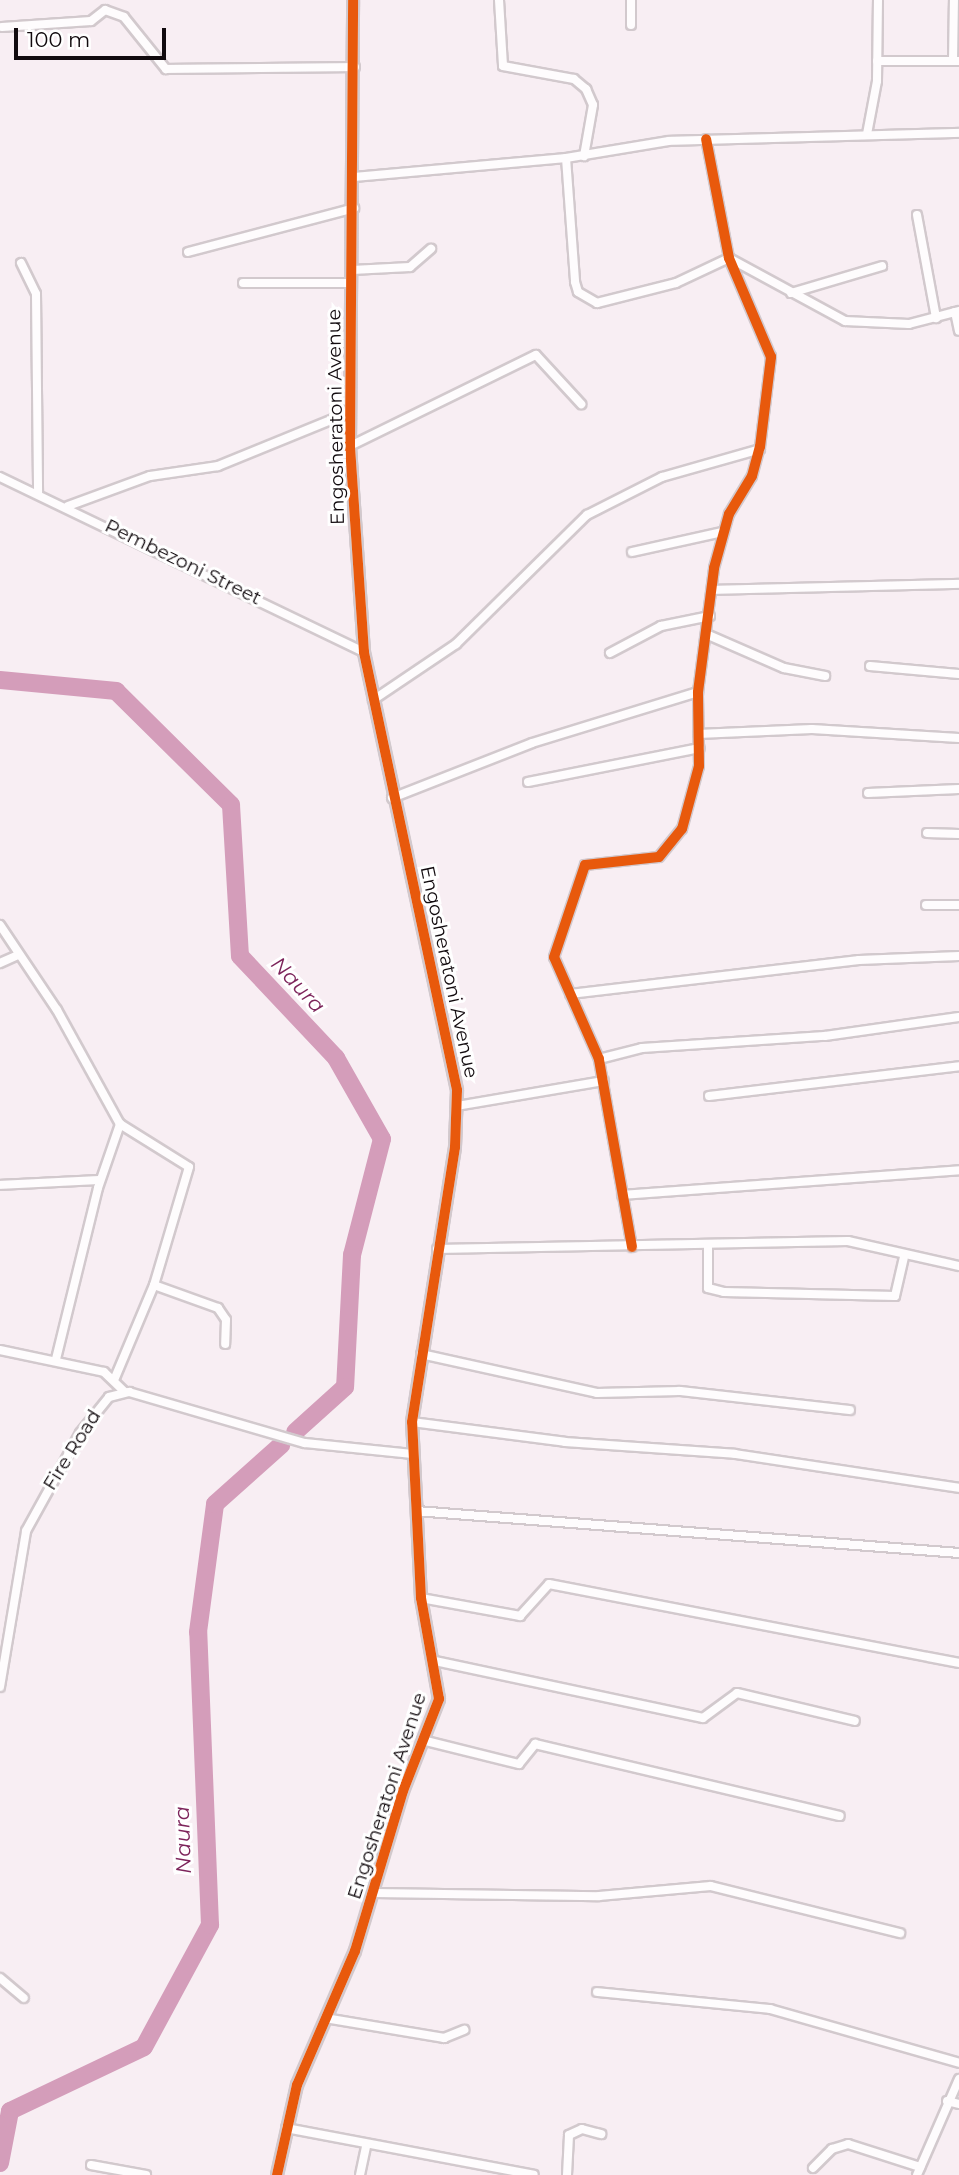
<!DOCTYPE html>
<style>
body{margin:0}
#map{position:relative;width:959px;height:2175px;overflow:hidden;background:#f8eef3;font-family:Montserrat,sans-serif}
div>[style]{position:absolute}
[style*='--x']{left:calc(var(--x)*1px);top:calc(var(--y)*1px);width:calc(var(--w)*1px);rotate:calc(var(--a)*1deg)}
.river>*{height:18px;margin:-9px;padding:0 9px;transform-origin:9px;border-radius:9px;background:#d49dba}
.roads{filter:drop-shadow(2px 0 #d2c9cd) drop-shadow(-2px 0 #d2c9cd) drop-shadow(0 2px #d2c9cd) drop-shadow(0 -2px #d2c9cd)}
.street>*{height:8px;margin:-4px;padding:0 4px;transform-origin:4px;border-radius:4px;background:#fefcfd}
.secondary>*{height:10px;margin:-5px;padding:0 5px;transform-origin:5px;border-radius:5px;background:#fbf8fa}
.cycleway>*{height:10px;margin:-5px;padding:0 5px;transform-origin:5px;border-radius:5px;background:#e8590c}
span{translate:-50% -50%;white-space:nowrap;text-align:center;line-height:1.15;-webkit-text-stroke:6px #fff;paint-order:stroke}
.street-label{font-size:19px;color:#110a0e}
.water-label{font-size:21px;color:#7d245b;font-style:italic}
.scale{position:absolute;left:14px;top:28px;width:152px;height:32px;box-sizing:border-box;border:4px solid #110a0e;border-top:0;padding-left:9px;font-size:21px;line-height:24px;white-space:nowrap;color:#110a0e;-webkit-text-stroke:5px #fff;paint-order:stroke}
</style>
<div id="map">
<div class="river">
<i style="--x:0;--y:680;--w:117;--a:5.4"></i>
<i style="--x:116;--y:691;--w:162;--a:44.7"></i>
<i style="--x:231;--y:805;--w:151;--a:86.6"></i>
<i style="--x:240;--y:956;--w:140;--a:46.7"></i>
<i style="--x:336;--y:1058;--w:93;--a:60.4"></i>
<i style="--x:382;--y:1139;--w:120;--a:104.5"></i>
<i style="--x:352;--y:1255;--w:132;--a:93"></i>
<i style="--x:345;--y:1387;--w:67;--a:138"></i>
<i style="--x:0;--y:2163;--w:53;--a:-79.1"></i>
<i style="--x:10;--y:2111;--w:148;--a:-25.5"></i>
<i style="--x:144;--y:2047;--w:139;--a:-61.6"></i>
<i style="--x:210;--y:1925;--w:293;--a:-92.3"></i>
<i style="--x:198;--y:1632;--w:129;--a:-82.4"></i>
<i style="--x:215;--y:1504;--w:89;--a:-41.8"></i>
</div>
<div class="roads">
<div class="street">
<i style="--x:499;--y:0;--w:66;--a:86.5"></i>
<i style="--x:503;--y:66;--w:72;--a:10.4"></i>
<i style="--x:574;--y:79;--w:16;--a:40"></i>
<i style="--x:586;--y:89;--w:17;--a:66"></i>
<i style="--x:593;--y:105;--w:52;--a:100"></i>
<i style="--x:631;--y:0;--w:25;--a:90"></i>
<i style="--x:2;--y:27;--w:89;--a:-3.9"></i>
<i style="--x:91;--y:21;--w:18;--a:-38"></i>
<i style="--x:105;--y:10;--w:20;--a:20"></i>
<i style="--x:124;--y:17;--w:67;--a:51.1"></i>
<i style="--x:166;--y:69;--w:189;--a:-0.6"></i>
<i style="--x:877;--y:61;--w:82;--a:0"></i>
<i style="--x:953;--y:61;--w:61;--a:-89.1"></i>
<i style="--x:867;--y:134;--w:54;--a:-79.3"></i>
<i style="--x:877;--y:81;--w:81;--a:-89.3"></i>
<i style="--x:566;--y:158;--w:124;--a:85.8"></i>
<i style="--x:575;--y:282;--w:10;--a:73"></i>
<i style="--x:578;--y:292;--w:22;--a:30"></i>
<i style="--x:597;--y:303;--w:81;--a:-14.2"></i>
<i style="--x:676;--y:283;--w:59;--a:-25.3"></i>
<i style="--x:729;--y:258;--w:132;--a:28.5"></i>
<i style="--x:845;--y:321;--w:64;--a:2.7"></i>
<i style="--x:909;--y:324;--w:52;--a:-14.6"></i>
<i style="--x:354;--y:177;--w:213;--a:-5.1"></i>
<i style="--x:566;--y:158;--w:104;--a:-9.4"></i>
<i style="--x:669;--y:141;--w:290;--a:-1.6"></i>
<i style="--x:917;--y:215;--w:105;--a:79.5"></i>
<i style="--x:188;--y:252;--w:172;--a:-14.8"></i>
<i style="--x:21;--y:263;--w:34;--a:64"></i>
<i style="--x:36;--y:294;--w:200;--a:89.4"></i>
<i style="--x:352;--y:270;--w:58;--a:-3"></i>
<i style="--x:410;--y:267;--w:28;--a:-41"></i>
<i style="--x:243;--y:283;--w:109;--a:0"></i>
<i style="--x:791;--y:293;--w:95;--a:-16.5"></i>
<i style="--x:955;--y:312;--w:19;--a:78"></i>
<i style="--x:350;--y:446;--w:207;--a:-26.1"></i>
<i style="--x:536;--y:355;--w:67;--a:47.4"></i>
<i style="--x:0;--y:477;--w:404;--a:25.7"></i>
<i style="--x:68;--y:506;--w:87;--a:-20.1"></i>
<i style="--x:150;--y:476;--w:69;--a:-8.4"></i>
<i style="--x:218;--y:466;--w:143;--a:-22.2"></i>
<i style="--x:632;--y:552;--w:92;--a:-12.5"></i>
<i style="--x:712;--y:590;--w:247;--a:-1.4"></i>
<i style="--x:706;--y:634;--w:85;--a:23.6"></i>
<i style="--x:784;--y:668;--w:42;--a:11"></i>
<i style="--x:610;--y:653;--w:58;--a:-27.9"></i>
<i style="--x:661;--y:626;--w:50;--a:-11.5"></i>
<i style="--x:870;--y:666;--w:89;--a:5.1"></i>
<i style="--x:373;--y:700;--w:100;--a:-34"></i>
<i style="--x:456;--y:644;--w:184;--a:-44.6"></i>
<i style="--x:587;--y:515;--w:84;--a:-26.9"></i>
<i style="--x:662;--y:477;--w:102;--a:-15.9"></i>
<i style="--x:698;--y:734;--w:114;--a:-2.5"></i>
<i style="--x:812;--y:729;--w:147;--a:3.5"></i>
<i style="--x:528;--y:782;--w:175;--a:-11.2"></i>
<i style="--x:868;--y:793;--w:91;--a:-2.5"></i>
<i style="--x:392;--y:798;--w:150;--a:-21.4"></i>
<i style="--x:532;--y:743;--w:174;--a:-17.1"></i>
<i style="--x:927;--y:833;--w:32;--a:2"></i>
<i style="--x:926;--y:905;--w:33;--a:0"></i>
<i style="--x:0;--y:925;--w:102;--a:56.2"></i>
<i style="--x:57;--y:1010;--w:130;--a:61.1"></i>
<i style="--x:120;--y:1124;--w:81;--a:31.9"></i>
<i style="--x:189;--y:1167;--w:123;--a:106.5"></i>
<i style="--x:154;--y:1285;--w:101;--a:112.8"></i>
<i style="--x:0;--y:963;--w:20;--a:-24"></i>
<i style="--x:570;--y:994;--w:291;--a:-6.7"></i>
<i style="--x:859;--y:960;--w:100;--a:-2.3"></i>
<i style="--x:599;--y:1059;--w:44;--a:-14.3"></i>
<i style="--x:642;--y:1048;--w:183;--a:-3.8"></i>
<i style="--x:825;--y:1036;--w:135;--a:-8.1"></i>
<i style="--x:709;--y:1096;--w:252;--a:-6.8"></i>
<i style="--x:457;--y:1106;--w:149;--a:-9.7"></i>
<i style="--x:0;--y:1185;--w:100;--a:-2.9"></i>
<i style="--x:622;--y:1195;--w:338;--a:-4.2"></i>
<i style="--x:708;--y:1244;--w:44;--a:90"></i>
<i style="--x:708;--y:1288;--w:16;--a:14"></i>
<i style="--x:724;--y:1292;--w:171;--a:1.3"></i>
<i style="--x:895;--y:1296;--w:39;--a:-77"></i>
<i style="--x:632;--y:1247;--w:191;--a:-100"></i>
<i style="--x:599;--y:1059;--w:111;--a:-113.8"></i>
<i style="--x:554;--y:957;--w:97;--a:-71.4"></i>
<i style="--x:585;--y:865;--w:74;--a:-6.2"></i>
<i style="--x:659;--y:857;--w:36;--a:-51"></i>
<i style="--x:682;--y:829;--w:65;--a:-74.9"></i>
<i style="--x:699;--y:766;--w:74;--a:-90.8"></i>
<i style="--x:698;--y:692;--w:125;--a:-82.6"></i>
<i style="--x:714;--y:568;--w:56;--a:-74.5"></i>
<i style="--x:729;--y:514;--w:44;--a:-58.8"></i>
<i style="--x:752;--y:476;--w:30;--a:-75"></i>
<i style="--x:760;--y:447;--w:91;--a:-83"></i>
<i style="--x:771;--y:357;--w:108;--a:-113"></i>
<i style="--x:729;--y:258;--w:121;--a:-100.9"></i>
<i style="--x:437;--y:1249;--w:411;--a:-1.1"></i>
<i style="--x:848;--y:1241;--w:114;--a:12.7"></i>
<i style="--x:154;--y:1285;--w:68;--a:19.8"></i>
<i style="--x:218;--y:1308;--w:14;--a:56"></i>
<i style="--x:226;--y:1320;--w:24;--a:92"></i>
<i style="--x:0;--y:1350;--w:106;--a:11.9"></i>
<i style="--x:104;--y:1372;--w:29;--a:44"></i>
<i style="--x:421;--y:1354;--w:180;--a:12.5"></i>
<i style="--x:597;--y:1393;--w:83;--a:-1.4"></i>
<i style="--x:680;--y:1391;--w:171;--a:6.4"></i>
<i style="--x:56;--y:1359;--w:176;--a:-76.2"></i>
<i style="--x:98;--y:1188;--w:68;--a:-71"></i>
<i style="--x:412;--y:1422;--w:154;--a:7.4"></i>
<i style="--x:565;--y:1442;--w:170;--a:4"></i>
<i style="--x:735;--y:1454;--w:227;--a:8.6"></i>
<i style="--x:416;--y:1511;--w:545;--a:4.42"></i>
<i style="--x:421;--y:1598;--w:101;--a:10.3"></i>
<i style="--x:520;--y:1616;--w:43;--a:-47.8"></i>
<i style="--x:549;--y:1584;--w:418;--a:10.9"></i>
<i style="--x:435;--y:1661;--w:274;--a:12"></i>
<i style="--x:703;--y:1718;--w:42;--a:-36.3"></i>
<i style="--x:737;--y:1693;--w:121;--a:13.3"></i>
<i style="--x:0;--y:1687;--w:158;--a:-80.5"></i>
<i style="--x:26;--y:1531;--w:112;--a:-61.1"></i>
<i style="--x:80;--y:1433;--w:46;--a:-51.1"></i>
<i style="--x:109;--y:1397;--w:21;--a:-14"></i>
<i style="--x:129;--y:1392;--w:183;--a:16.2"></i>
<i style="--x:305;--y:1443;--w:108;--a:5.9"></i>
<i style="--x:422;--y:1740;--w:100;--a:13.9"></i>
<i style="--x:519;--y:1764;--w:26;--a:-51"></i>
<i style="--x:535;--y:1744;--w:313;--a:13.3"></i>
<i style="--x:375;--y:1893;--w:224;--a:0.8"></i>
<i style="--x:599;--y:1896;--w:112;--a:-5.1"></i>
<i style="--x:711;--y:1886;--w:195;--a:14"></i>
<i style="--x:0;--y:1978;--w:31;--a:40"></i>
<i style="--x:597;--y:1992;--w:174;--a:5.6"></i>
<i style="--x:770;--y:2009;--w:197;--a:15.9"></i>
<i style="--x:325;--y:2018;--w:121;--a:9.5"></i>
<i style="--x:444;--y:2038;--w:22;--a:-22"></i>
<i style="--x:947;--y:2101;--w:12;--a:14"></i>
<i style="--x:286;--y:2128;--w:252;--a:10.7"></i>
<i style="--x:91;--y:2165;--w:56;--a:10.3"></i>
<i style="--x:813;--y:2168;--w:27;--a:-45"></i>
<i style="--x:832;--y:2149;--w:17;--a:-17"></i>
<i style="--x:848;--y:2144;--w:76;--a:17.7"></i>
<i style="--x:360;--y:2175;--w:30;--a:-78"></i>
<i style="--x:567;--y:2175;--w:40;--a:-87.1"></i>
<i style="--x:569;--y:2135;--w:14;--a:-25"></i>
<i style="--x:582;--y:2129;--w:20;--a:15"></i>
<i style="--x:917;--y:2175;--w:105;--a:-66.4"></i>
</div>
<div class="secondary">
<i style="--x:277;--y:2175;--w:92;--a:-77.5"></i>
<i style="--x:297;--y:2085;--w:146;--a:-66.6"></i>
<i style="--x:355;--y:1951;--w:167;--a:-73.3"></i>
<i style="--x:403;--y:1791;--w:99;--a:-68.6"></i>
<i style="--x:439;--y:1699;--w:103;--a:-100.1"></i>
<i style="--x:421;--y:1598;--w:176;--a:-92.9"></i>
<i style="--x:412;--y:1422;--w:278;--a:-81.1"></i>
<i style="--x:455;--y:1147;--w:57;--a:-88"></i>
<i style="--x:457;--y:1090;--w:448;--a:-102"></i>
<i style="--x:364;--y:652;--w:206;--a:-93.9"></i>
<i style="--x:350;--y:446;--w:446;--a:-89.6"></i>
</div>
</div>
<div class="cycleway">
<i style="--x:632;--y:1247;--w:191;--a:-100"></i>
<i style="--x:599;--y:1059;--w:111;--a:-113.8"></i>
<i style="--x:554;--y:957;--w:97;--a:-71.4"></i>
<i style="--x:585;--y:865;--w:74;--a:-6.2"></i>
<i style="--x:659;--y:857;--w:36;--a:-51"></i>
<i style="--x:682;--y:829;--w:65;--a:-74.9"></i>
<i style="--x:699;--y:766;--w:74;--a:-90.8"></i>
<i style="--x:698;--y:692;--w:125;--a:-82.6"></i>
<i style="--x:714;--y:568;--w:56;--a:-74.5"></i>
<i style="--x:729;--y:514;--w:44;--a:-58.8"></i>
<i style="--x:752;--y:476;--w:30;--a:-75"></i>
<i style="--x:760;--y:447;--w:91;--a:-83"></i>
<i style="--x:771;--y:357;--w:108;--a:-113"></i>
<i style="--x:729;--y:258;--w:121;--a:-100.9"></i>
<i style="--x:277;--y:2175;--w:92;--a:-77.5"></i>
<i style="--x:297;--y:2085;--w:146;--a:-66.6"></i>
<i style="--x:355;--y:1951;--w:167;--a:-73.3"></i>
<i style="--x:403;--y:1791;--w:99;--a:-68.6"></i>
<i style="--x:439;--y:1699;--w:103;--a:-100.1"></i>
<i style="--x:421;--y:1598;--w:176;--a:-92.9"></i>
<i style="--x:412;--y:1422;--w:278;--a:-81.1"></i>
<i style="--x:455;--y:1147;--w:57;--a:-88"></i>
<i style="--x:457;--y:1090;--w:448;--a:-102"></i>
<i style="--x:364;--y:652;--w:206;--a:-93.9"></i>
<i style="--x:350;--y:446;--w:446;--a:-89.6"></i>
</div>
<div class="street-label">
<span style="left:336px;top:417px;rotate:-91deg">Engosheratoni Avenue</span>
<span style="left:183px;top:562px;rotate:26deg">Pembezoni Street</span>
<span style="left:449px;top:972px;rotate:78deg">Engosheratoni Avenue</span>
<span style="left:72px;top:1450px;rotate:-58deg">Fire Road</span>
<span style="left:387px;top:1796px;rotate:-72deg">Engosheratoni Avenue</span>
</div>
<div class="water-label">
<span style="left:298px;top:985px;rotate:47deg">Naura</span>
<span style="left:183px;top:1840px;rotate:-92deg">Naura</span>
</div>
<div class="scale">100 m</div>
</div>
